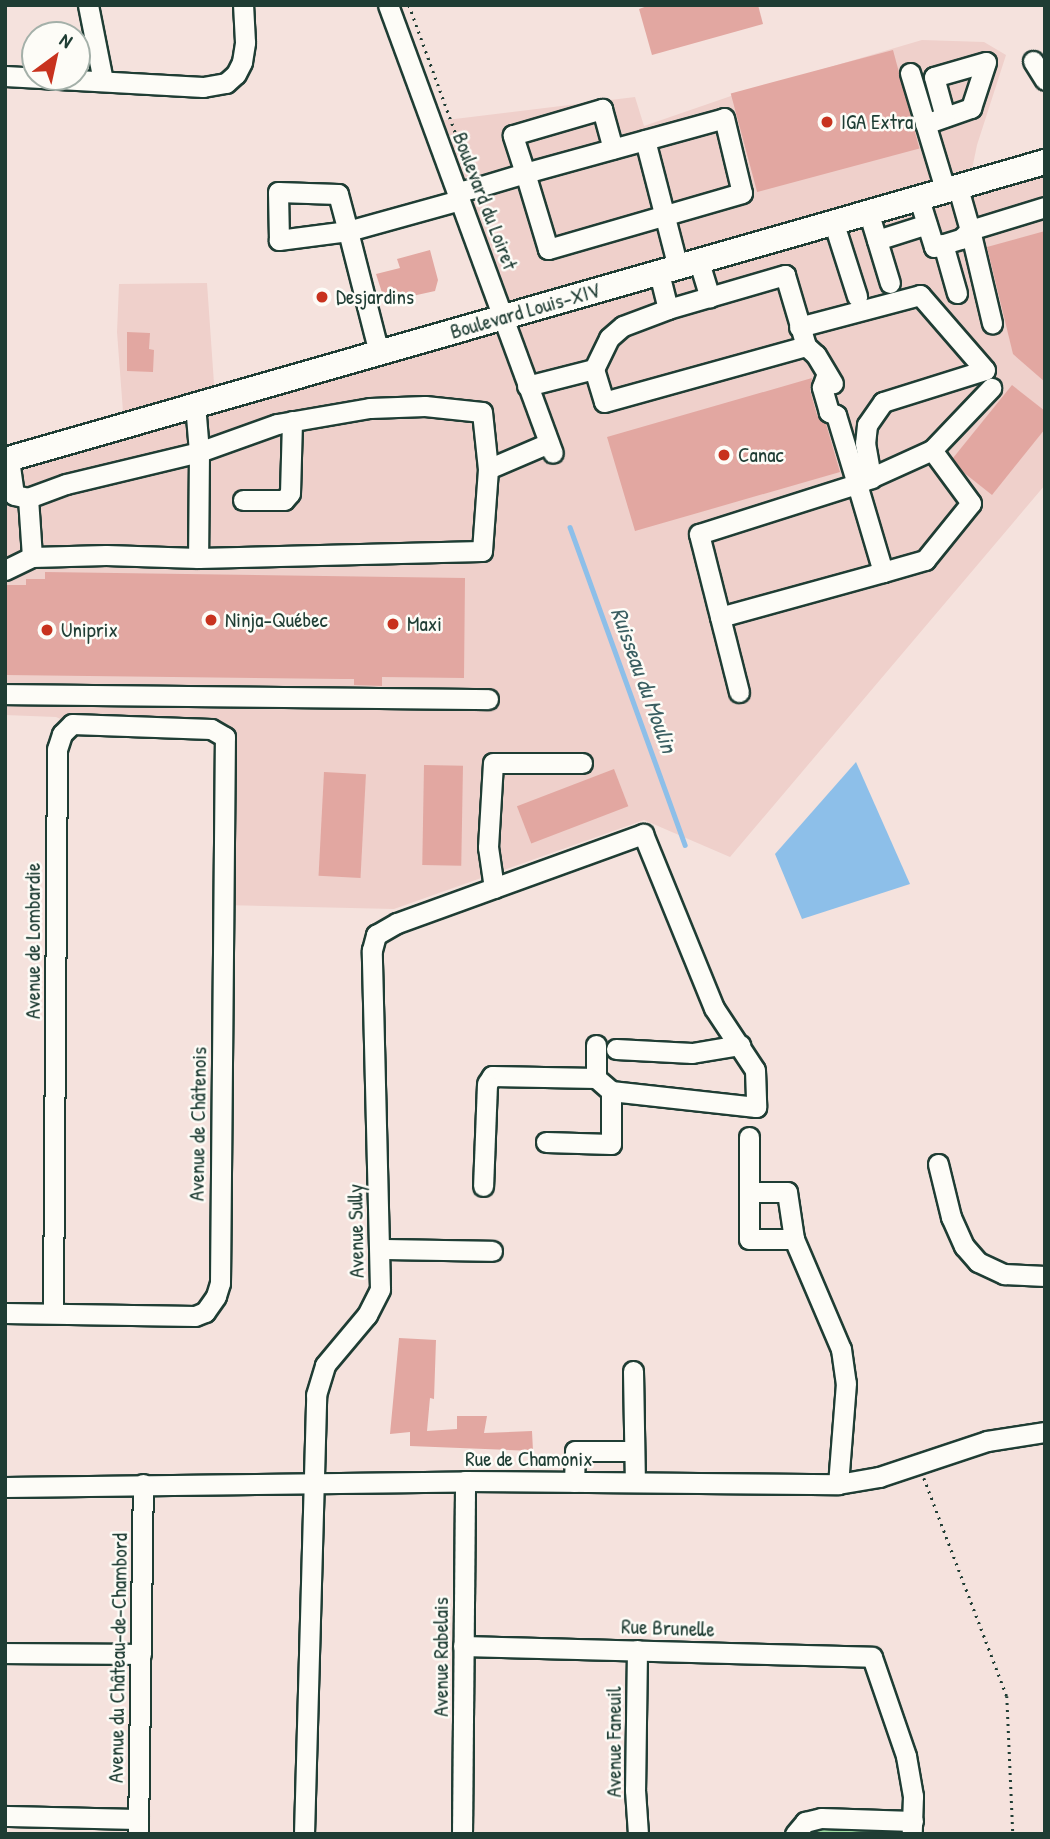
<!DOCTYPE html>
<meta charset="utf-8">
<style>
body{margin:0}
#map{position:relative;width:1050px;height:1839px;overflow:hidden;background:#f5e2dd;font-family:"Patrick Hand",sans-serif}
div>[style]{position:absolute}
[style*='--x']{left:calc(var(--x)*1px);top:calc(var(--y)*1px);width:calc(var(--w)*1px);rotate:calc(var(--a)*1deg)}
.built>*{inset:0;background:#efd0cb}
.green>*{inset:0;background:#a2dea4}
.water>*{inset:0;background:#8dbfe9}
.stream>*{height:4.5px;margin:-2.25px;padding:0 2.25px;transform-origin:2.25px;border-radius:2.25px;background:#8dbfe9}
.building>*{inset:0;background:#e2a7a1;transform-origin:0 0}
.path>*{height:2.5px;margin-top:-1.25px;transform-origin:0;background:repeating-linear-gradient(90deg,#1f3d34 0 2px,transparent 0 7px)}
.roads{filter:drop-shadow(2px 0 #1f3d34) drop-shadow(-2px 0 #1f3d34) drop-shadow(0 2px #1f3d34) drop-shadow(0 -2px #1f3d34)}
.minor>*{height:19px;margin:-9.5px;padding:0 9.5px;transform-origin:9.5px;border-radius:9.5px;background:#fdfcf7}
.major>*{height:24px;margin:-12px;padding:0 12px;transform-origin:12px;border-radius:12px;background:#fdfcf7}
.dots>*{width:19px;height:19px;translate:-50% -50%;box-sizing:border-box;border:4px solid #fdfcf7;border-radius:50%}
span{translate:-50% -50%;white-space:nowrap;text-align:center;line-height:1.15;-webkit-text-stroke:5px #fdfcf7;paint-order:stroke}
.poi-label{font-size:21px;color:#1f3d34}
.left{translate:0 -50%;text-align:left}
.street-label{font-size:21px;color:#1f3d34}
.water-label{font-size:23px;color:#3a5e61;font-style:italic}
.frame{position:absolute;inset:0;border:7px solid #1f3d34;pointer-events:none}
.north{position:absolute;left:21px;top:21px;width:70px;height:70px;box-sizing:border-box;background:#fdfcf7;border:2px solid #a4b0a9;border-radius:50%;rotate:33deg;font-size:19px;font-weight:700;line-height:28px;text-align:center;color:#1f3d34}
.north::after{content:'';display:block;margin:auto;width:24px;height:32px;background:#c8321e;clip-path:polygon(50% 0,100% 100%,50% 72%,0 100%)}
</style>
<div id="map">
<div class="built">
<i style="clip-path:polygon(922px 40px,984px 42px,1006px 55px,977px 145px,969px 184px,1045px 162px,1045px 485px,730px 857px,644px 820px,394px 909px,223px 905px,225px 737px,72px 724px,56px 717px,5px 715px,5px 460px,124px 425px,117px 332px,119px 284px,207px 283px,215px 398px,504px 316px,430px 122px,635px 97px,644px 126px,731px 96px)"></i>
</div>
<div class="green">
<i style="clip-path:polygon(814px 1829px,886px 1829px,896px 1833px,804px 1834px)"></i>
</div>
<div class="water">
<i style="clip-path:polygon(856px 762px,910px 884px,802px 919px,775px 854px)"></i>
</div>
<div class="stream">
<i style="--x:570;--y:527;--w:338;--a:70.1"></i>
</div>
<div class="building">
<i style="clip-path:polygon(650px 5px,758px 5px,763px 24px,652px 55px,639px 9px)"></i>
<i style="left:893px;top:50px;width:102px;height:168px;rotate:75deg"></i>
<i style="clip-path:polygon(1045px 231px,1045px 382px,1013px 354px,987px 247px)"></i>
<i style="clip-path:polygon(430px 250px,438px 280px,435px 291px,385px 302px,376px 274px,400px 268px,397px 259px)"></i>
<i style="clip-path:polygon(127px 332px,150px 333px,149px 349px,154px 350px,153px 372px,127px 371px)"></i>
<i style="clip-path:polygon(812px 378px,810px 390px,817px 415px,826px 424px,840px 472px,635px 531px,607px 437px)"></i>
<i style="clip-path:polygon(1012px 385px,1045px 411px,1045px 429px,992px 495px,963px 472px,953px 458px)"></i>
<i style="clip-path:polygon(45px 572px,465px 578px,464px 678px,382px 677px,382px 686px,354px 685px,354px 679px,343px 679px,5px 675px,6px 585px,26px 585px,26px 579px,45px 579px)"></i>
<i style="left:424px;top:765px;width:39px;height:100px;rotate:1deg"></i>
<i style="left:614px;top:769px;width:40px;height:104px;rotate:69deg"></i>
<i style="left:324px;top:772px;width:42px;height:104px;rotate:3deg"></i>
<i style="clip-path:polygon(399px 1338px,436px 1340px,434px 1399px,430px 1398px,427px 1431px,457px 1429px,457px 1416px,487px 1416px,484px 1433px,532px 1431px,533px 1451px,410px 1446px,410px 1432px,390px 1434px)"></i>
</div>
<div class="path">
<i style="--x:409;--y:5;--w:179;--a:70"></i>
<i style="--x:480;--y:202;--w:50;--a:70.1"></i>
<i style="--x:924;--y:1478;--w:233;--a:69.2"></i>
<i style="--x:1007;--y:1696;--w:138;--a:87.5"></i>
</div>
<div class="roads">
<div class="minor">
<i style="--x:88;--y:5;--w:77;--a:78.8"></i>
<i style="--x:388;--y:5;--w:477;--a:69.8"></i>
<i style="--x:1033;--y:61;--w:22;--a:58"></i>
<i style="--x:910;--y:73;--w:124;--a:73.2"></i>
<i style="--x:5;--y:76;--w:198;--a:3.2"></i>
<i style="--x:203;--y:87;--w:23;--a:-10"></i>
<i style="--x:226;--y:83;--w:13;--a:-42"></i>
<i style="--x:236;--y:74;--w:13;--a:-63"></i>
<i style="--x:242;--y:62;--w:20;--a:-81"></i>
<i style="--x:245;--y:42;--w:37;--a:-93"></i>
<i style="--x:925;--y:124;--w:49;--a:-19.2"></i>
<i style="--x:971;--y:108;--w:48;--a:-71.9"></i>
<i style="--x:986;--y:62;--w:54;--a:163.9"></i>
<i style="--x:934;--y:77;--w:41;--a:74.6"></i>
<i style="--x:645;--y:140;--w:132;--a:75.5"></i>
<i style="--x:958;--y:188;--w:44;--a:74.1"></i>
<i style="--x:970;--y:230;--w:78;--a:-17"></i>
<i style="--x:278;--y:192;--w:60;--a:1.9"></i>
<i style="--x:338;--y:194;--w:38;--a:75"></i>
<i style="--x:348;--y:231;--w:70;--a:172.6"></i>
<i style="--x:279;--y:240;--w:48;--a:-91.2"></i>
<i style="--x:457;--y:192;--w:18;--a:-13"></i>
<i style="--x:475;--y:188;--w:52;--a:-16.7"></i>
<i style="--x:525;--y:173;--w:206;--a:-15.4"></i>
<i style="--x:724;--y:118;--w:77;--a:76.5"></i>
<i style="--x:742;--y:193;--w:202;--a:163.9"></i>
<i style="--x:548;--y:249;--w:79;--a:-106.8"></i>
<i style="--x:525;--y:173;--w:40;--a:-108"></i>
<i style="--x:513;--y:135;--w:93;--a:-16.3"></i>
<i style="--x:602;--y:109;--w:41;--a:74.6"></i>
<i style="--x:919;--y:199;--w:50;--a:72.6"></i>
<i style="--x:934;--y:247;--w:28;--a:-17"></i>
<i style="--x:961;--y:239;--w:13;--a:-45"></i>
<i style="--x:970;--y:230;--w:96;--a:76.7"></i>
<i style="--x:869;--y:214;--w:72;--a:73.1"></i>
<i style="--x:834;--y:224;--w:76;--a:72.3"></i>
<i style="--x:877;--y:240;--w:52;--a:-17.7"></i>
<i style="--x:943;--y:244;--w:51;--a:74.1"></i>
<i style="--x:699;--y:262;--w:37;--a:73"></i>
<i style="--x:659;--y:273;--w:37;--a:76"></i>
<i style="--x:668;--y:309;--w:122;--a:-16.2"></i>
<i style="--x:785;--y:275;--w:74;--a:73.5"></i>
<i style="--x:806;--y:346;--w:13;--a:42"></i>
<i style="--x:816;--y:355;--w:33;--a:59"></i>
<i style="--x:799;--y:327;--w:125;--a:-14.8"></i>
<i style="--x:920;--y:295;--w:99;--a:49.1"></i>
<i style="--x:985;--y:370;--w:107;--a:162.6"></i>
<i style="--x:883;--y:402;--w:28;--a:125"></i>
<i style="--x:867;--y:425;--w:18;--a:96"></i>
<i style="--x:865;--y:443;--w:36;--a:80"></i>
<i style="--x:379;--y:353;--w:126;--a:-104.3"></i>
<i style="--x:348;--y:231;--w:116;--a:-15.5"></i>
<i style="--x:594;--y:369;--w:34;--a:-64"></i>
<i style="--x:609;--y:338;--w:18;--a:-41"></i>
<i style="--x:623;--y:326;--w:48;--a:-20.7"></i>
<i style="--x:527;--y:386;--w:69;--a:-14.2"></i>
<i style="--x:594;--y:369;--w:34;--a:73"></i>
<i style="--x:604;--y:402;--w:210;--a:-15.5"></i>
<i style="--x:195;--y:404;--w:48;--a:85.2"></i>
<i style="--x:199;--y:452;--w:106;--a:90.5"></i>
<i style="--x:932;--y:450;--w:86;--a:-46.4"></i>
<i style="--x:9;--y:459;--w:36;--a:82"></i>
<i style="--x:14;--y:495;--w:14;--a:12"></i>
<i style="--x:28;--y:498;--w:40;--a:-20.2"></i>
<i style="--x:66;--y:484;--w:137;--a:-13.5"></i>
<i style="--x:199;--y:452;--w:83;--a:-19.7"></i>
<i style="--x:277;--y:424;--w:94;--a:-9.8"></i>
<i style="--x:370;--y:408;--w:55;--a:-2.1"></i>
<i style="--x:425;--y:406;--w:57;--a:6"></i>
<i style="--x:482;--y:412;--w:57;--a:84"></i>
<i style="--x:28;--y:498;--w:59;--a:86.1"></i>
<i style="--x:243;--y:500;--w:41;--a:0"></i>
<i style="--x:284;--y:500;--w:9;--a:-49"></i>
<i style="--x:290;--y:493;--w:72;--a:-88.4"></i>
<i style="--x:5;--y:570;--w:30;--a:-26"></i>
<i style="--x:32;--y:557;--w:74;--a:-1.5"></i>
<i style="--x:106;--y:555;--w:92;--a:1.9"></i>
<i style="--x:198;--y:558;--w:284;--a:-1.4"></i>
<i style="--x:482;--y:551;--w:82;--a:-85.8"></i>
<i style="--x:488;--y:469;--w:66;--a:-23.1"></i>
<i style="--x:720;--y:617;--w:169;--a:-15.4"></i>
<i style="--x:883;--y:572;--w:44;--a:-15.9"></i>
<i style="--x:925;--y:560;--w:73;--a:-51.1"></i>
<i style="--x:971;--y:503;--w:66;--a:-126.3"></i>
<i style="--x:932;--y:450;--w:82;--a:155.6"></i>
<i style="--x:857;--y:484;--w:92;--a:73.5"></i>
<i style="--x:739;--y:692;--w:163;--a:-104.2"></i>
<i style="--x:699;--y:534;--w:166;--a:-17.6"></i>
<i style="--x:857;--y:484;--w:72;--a:-106.9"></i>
<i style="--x:836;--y:415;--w:8;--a:-157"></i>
<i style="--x:829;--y:412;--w:26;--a:-106"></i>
<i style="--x:822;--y:387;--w:12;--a:-70"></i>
<i style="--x:5;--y:694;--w:483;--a:0.6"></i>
<i style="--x:494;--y:888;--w:41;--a:-98.3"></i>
<i style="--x:488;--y:847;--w:84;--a:-86.6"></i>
<i style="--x:493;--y:763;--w:89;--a:0"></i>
<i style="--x:596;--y:1045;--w:33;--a:90"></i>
<i style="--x:616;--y:1049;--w:76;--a:3"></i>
<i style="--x:692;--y:1053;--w:49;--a:-9.5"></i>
<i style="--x:749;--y:1137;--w:102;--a:90"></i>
<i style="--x:749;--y:1239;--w:45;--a:0"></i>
<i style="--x:794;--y:1239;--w:120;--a:66.9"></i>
<i style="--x:841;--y:1349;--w:34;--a:82"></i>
<i style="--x:846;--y:1383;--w:101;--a:94.5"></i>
<i style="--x:546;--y:1142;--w:65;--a:1.8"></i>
<i style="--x:611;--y:1144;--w:53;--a:-90"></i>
<i style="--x:938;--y:1164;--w:55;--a:76.2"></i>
<i style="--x:951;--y:1217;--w:32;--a:66"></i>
<i style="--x:964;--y:1246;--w:21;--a:49"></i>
<i style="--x:978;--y:1262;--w:29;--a:25"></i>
<i style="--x:1004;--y:1274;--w:41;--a:2.8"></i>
<i style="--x:750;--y:1192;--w:37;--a:0"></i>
<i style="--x:787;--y:1192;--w:48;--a:81.5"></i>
<i style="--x:380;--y:1249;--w:112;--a:1"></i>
<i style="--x:5;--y:1313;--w:190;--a:0.9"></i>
<i style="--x:195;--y:1316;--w:11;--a:-22"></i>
<i style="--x:205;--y:1312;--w:19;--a:-55"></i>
<i style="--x:216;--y:1296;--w:14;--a:-73"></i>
<i style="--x:220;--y:1283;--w:546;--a:-89.48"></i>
<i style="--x:225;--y:737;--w:16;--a:-150"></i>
<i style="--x:211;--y:729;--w:139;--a:-177.9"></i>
<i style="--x:72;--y:724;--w:14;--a:135"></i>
<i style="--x:62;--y:734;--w:16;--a:108"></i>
<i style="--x:57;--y:749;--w:564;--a:90.41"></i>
<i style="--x:633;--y:1371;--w:111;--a:89"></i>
<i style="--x:574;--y:1482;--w:31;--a:-88"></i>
<i style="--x:575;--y:1451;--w:59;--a:0"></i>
<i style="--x:5;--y:1487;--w:460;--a:-0.7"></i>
<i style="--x:465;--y:1481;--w:373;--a:0.5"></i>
<i style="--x:838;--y:1484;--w:42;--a:-9.7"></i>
<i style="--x:879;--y:1477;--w:114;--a:-18.4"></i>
<i style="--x:987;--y:1441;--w:59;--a:-8.8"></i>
<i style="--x:463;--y:1646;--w:409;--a:1.5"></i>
<i style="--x:872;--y:1657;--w:105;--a:71"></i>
<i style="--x:906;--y:1756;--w:41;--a:80.1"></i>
<i style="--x:913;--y:1796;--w:38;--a:92"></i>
<i style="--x:637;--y:1650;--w:140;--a:90.8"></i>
<i style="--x:635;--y:1790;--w:44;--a:86.1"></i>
<i style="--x:5;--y:1653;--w:136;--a:0.4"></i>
<i style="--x:5;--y:1816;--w:133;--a:1.3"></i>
<i style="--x:138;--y:1834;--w:350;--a:-89.2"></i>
<i style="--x:304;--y:1834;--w:439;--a:-88.4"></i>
<i style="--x:316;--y:1395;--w:31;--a:-73"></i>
<i style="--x:325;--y:1365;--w:65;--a:-50"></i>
<i style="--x:367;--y:1315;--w:29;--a:-63"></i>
<i style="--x:380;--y:1289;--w:339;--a:-91.4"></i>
<i style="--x:372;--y:950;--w:16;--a:-75"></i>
<i style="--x:376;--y:935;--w:24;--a:-30"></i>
<i style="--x:397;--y:923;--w:262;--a:-19.9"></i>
<i style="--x:643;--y:834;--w:188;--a:67.8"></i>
<i style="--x:714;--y:1008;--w:74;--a:56.5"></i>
<i style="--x:755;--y:1070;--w:37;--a:88"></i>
<i style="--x:756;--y:1107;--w:146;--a:-173.7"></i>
<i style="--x:611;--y:1091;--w:20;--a:-139"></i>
<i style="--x:596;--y:1078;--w:104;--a:-178.9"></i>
<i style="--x:492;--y:1076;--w:9;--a:122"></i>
<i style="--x:487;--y:1084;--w:102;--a:92.2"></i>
<i style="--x:462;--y:1834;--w:353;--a:-89.5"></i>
<i style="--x:795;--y:1834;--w:16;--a:-50"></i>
<i style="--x:805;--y:1822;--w:16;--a:-14"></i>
<i style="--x:821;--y:1818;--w:92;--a:1.9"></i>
</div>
<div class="major">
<i style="--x:5;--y:460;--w:1082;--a:-15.99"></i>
</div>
</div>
<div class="dots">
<i style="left:827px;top:122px;background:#c8321e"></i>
<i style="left:322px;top:297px;background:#c8321e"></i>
<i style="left:724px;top:455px;background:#c8321e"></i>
<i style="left:211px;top:620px;background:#c8321e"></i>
<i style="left:393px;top:624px;background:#c8321e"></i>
<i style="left:47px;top:630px;background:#c8321e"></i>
</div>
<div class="poi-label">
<span class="left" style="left:841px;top:122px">IGA Extra</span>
<span class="left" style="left:336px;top:297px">Desjardins</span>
<span class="left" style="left:738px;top:455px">Canac</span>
<span class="left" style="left:225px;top:620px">Ninja-Québec</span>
<span class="left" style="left:407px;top:624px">Maxi</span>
<span class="left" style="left:61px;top:630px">Uniprix</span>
</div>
<div class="street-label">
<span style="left:485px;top:201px;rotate:69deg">Boulevard du Loiret</span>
<span style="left:525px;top:311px;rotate:-16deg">Boulevard Louis-XIV</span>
<span style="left:33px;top:941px;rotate:-90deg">Avenue de Lombardie</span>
<span style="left:198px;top:1124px;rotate:-89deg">Avenue de Châtenois</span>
<span style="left:356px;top:1231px;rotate:-91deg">Avenue Sully</span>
<span style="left:529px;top:1459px">Rue de Chamonix</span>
<span style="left:668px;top:1628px;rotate:2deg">Rue Brunelle</span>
<span style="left:441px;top:1657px;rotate:-90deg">Avenue Rabelais</span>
<span style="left:118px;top:1658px;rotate:-89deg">Avenue du Château-de-Chambord</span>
<span style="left:614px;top:1742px;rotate:-90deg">Avenue Faneuil</span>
</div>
<div class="water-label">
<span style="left:644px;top:680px;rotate:70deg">Ruisseau du Moulin</span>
</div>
<div class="frame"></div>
<div class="north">N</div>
</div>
